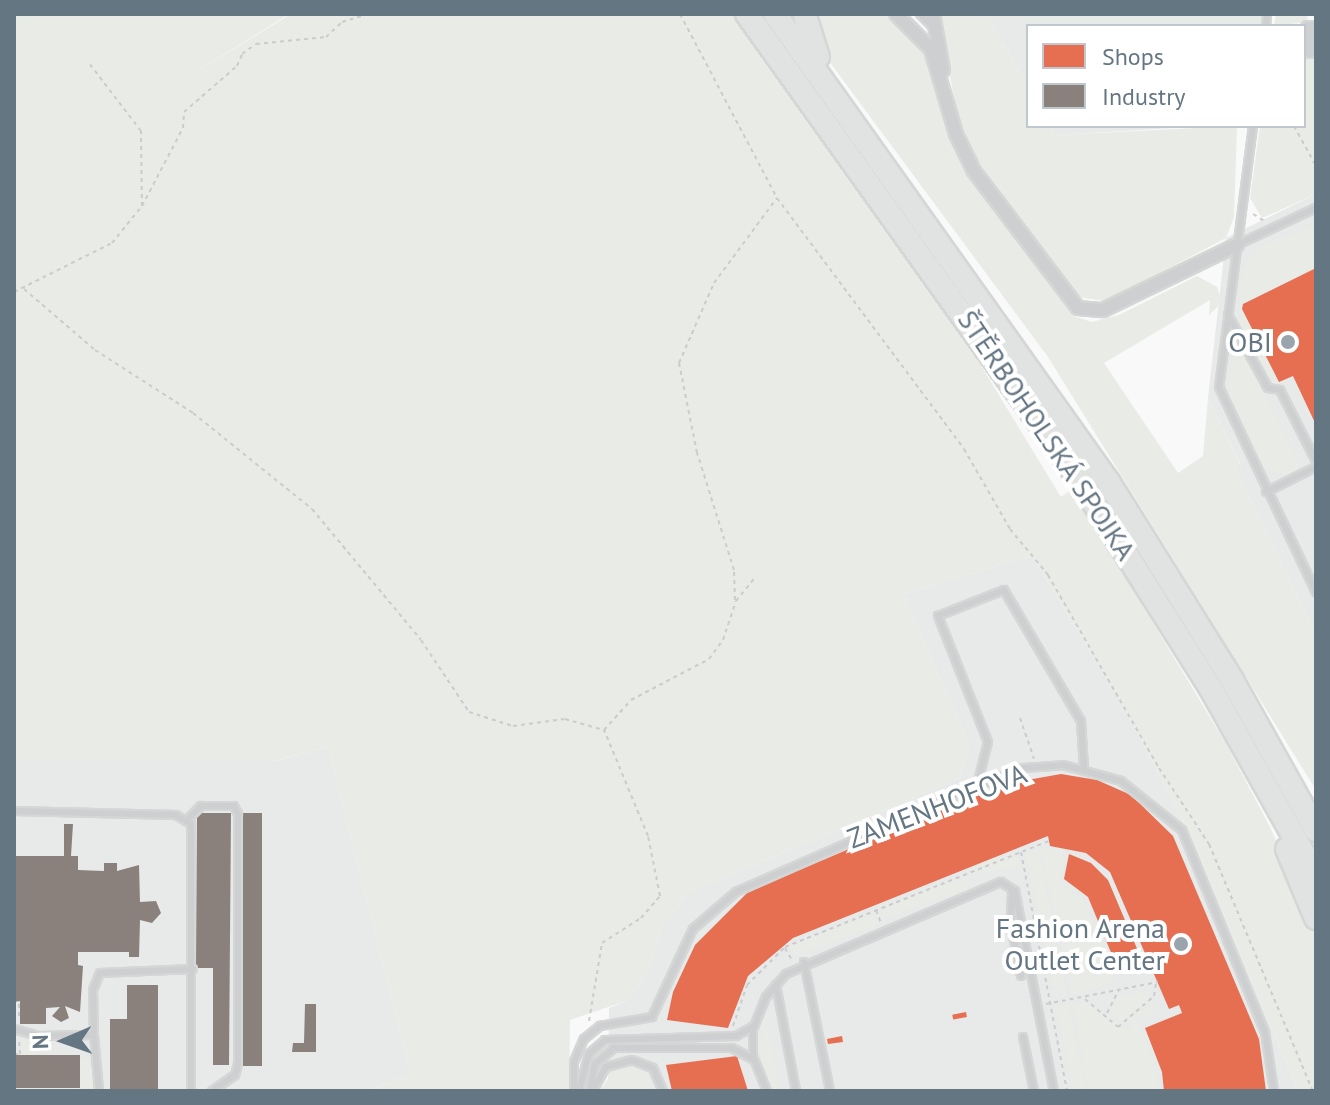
<!DOCTYPE html>
<meta charset="utf-8">
<style>
body{margin:0}
#map{position:relative;width:1330px;height:1105px;overflow:hidden;background:#f9f9f9;font-family:"PT Sans",sans-serif}
div>[style]{position:absolute}
[style*='--x']{left:calc(var(--x)*1px);top:calc(var(--y)*1px);width:calc(var(--w)*1px);rotate:calc(var(--a)*1deg)}
.built>*{inset:0;background:#e8e9e9}
.green>*{inset:0;background:#e8ebe6;transform-origin:0 0}
.shops>*{inset:0;background:#e76f51;transform-origin:0 0}
.industry>*{inset:0;background:#8a817c;transform-origin:0 0}
.path>*{height:2px;margin-top:-1px;transform-origin:0;background:repeating-linear-gradient(90deg,#cbcccd 0 4px,transparent 0 8px)}
.roads{filter:drop-shadow(2px 0 #d5d6d6) drop-shadow(-2px 0 #d5d6d6) drop-shadow(0 2px #d5d6d6) drop-shadow(0 -2px #d5d6d6)}
.service>*{height:6px;margin:-3px;padding:0 3px;transform-origin:3px;border-radius:3px;background:#cecfd0}
.minor>*{height:12px;margin:-6px;padding:0 6px;transform-origin:6px;border-radius:6px;background:#cecfd0}
.trunk>*{height:22px;margin:-11px;padding:0 11px;transform-origin:11px;border-radius:11px;background:#e1e2e2}
.dots>*{width:22px;height:22px;translate:-50% -50%;box-sizing:border-box;border:4px solid #fff;border-radius:50%}
span{translate:-50% -50%;white-space:nowrap;text-align:center;line-height:1.15;-webkit-text-stroke:8px #fff;paint-order:stroke}
.poi-label{font-size:28px;color:#657683}
.right{translate:-100% -50%;text-align:right}
.street-label{font-size:28px;color:#657683}
.frame{position:absolute;inset:0;border:16px solid #657683;pointer-events:none}
.legend{position:absolute;left:1026px;top:24px;width:280px;height:104px;box-sizing:border-box;background:#fff;border:2px solid #c1c8cd;margin:0;padding:10px 14px;list-style:none;font-size:24px;color:#657683}
.legend li{display:flex;align-items:center;gap:16px;height:40px}
.legend b{width:40px;border:2px solid #c1c8cd}
.north{position:absolute;left:24px;top:1001px;width:80px;height:80px;-webkit-text-stroke:6px #fff;paint-order:stroke;rotate:268deg;font-size:22px;font-weight:700;line-height:32px;text-align:center;color:#657683}
.north::after{content:'';display:block;margin:auto;width:28px;height:36px;background:#657683;clip-path:polygon(50% 0,100% 100%,50% 72%,0 100%)}
</style>
<div id="map">
<div class="built">
<i style="clip-path:polygon(987px 14px,1262px 14px,1261px 26px,1028px 26px,1028px 87px)"></i>
<i style="clip-path:polygon(1050px 126px,1208px 126px,1055px 135px)"></i>
<i style="clip-path:polygon(1316px 194px,1316px 634px,1235px 469px,1241px 465px,1208px 398px,1226px 238px)"></i>
<i style="clip-path:polygon(1032px 556px,1121px 701px,1195px 845px,1298px 1091px,608px 1091px,609px 1008px,626px 1001px,649px 972px,662px 928px,688px 893px,960px 778px,969px 744px,903px 594px)"></i>
<i style="clip-path:polygon(328px 747px,410px 1074px,367px 1091px,14px 1091px,14px 761px,276px 761px)"></i>
</div>
<div class="green">
<i style="clip-path:polygon(14px 14px,289px 14px,173px 86px,291px 14px,732px 14px,955px 323px,1061px 497px,1072px 489px,1225px 742px,1270px 827px,1316px 934px,1316px 1091px,1298px 1091px,1195px 845px,1121px 701px,1032px 556px,903px 594px,969px 744px,960px 778px,688px 893px,662px 929px,649px 972px,626px 1001px,570px 1020px,569px 1091px,367px 1091px,410px 1074px,328px 747px,275px 761px,14px 761px)"></i>
<i style="clip-path:polygon(813px 14px,886px 14px,905px 27px,925px 51px,945px 126px,967px 175px,1073px 316px,1092px 322px,1119px 315px,1197px 276px,1217px 287px,1222px 302px,1209px 315px,1210px 300px,1104px 363px,1178px 473px,1203px 456px,1208px 398px,1241px 466px,1235px 469px,1316px 634px,1316px 790px,1048px 357px,817px 45px)"></i>
<i style="clip-path:polygon(938px 14px,987px 14px,1028px 87px,1028px 126px,1050px 126px,1055px 135px,1237px 126px,1234px 217px,1226px 238px,1106px 301px,1077px 297px,971px 151px,956px 108px)"></i>
<i style="clip-path:polygon(1276px 14px,1307px 14px,1308px 22px,1274px 26px)"></i>
<i style="clip-path:polygon(1316px 42px,1316px 194px,1262px 218px,1250px 198px,1260px 126px,1304px 126px,1304px 54px,1316px 53px)"></i>
<i style="clip-path:polygon(1316px 225px,1316px 267px,1243px 304px,1279px 382px,1271px 386px,1240px 324px,1240px 283px,1247px 263px,1264px 245px)"></i>
<i style="clip-path:polygon(1236px 337px,1300px 465px,1294px 472px,1283px 475px,1263px 467px,1233px 410px,1228px 384px)"></i>
<i style="clip-path:polygon(1066px 848px,1060px 883px,1084px 901px,1116px 982px,1072px 995px,1041px 849px)"></i>
<i style="clip-path:polygon(1038px 850px,1067px 996px,1063px 997px,1060px 986px,1052px 987px,1026px 854px)"></i>
<i style="left:1018px;top:855px;width:12px;height:50px;rotate:81deg"></i>
<i style="left:964px;top:877px;width:12px;height:90px;rotate:70deg"></i>
<i style="left:874px;top:914px;width:12px;height:91px;rotate:70deg"></i>
<i style="clip-path:polygon(1150px 991px,1151px 997px,1122px 1022px,1110px 1011px,1119px 996px)"></i>
<i style="clip-path:polygon(1088px 1003px,1130px 1031px,1130px 1018px,1153px 1003px,1156px 1011px,1137px 1019px,1158px 1072px,1158px 1091px,1089px 1091px,1073px 1004px)"></i>
<i style="left:1069px;top:1004px;width:89px;height:13px;rotate:79deg"></i>
<i style="clip-path:polygon(763px 1018px,766px 1020px,780px 1091px,769px 1084px,760px 1058px)"></i>
<i style="clip-path:polygon(21px 1039px,34px 1042px,38px 1057px,22px 1058px)"></i>
<i style="clip-path:polygon(80px 1057px,92px 1063px,95px 1091px,14px 1091px,80px 1088px)"></i>
<i style="clip-path:polygon(630px 1067px,646px 1073px,657px 1091px,600px 1091px,612px 1072px)"></i>
</div>
<div class="shops">
<i style="clip-path:polygon(1316px 268px,1316px 425px,1293px 376px,1279px 382px,1242px 309px,1243px 304px)"></i>
<i style="clip-path:polygon(1061px 774px,1097px 780px,1131px 795px,1173px 836px,1259px 1039px,1266px 1091px,1164px 1091px,1162px 1072px,1145px 1028px,1182px 1013px,1179px 1005px,1169px 1009px,1110px 872px,1086px 853px,1050px 846px,1048px 836px,793px 938px,748px 976px,728px 1028px,667px 1020px,673px 992px,695px 945px,749px 891px,1004px 784px)"></i>
<i style="clip-path:polygon(1069px 854px,1091px 863px,1108px 880px,1141px 958px,1117px 967px,1088px 897px,1064px 879px)"></i>
<i style="left:966px;top:1012px;width:5px;height:14px;rotate:79deg"></i>
<i style="clip-path:polygon(842px 1036px,843px 1042px,828px 1044px,827px 1039px)"></i>
<i style="clip-path:polygon(737px 1056px,748px 1091px,672px 1091px,666px 1065px)"></i>
</div>
<div class="industry">
<i style="clip-path:polygon(197px 813px,231px 813px,229px 1065px,213px 1065px,213px 968px,196px 968px)"></i>
<i style="left:242px;top:813px;width:20px;height:253px"></i>
<i style="clip-path:polygon(64px 824px,73px 824px,71px 856px,78px 856px,78px 870px,104px 871px,104px 863px,117px 863px,117px 871px,139px 865px,140px 902px,156px 901px,161px 913px,152px 923px,140px 920px,139px 957px,129px 957px,129px 952px,78px 952px,78px 965px,83px 966px,80px 1012px,65px 1006px,69px 1018px,61px 1022px,52px 1016px,60px 1007px,46px 1008px,46px 1024px,20px 1024px,20px 1001px,14px 1002px,14px 856px,64px 856px)"></i>
<i style="clip-path:polygon(127px 985px,158px 985px,158px 1091px,110px 1091px,110px 1019px,127px 1019px)"></i>
<i style="clip-path:polygon(305px 1004px,316px 1004px,316px 1052px,292px 1052px,293px 1043px,304px 1043px)"></i>
<i style="left:80px;top:1055px;width:33px;height:66px;rotate:90deg"></i>
</div>
<div class="path">
<i style="--x:680;--y:14;--w:208;--a:62.2"></i>
<i style="--x:777;--y:198;--w:313;--a:53.3"></i>
<i style="--x:964;--y:449;--w:92;--a:60.1"></i>
<i style="--x:1010;--y:529;--w:60;--a:50.4"></i>
<i style="--x:1048;--y:575;--w:223;--a:60.1"></i>
<i style="--x:1159;--y:768;--w:91;--a:56.7"></i>
<i style="--x:1209;--y:844;--w:268;--a:67.2"></i>
<i style="--x:1294;--y:126;--w:46;--a:61.2"></i>
<i style="--x:142;--y:206;--w:88;--a:-62.3"></i>
<i style="--x:183;--y:128;--w:16;--a:-86"></i>
<i style="--x:184;--y:112;--w:70;--a:-41"></i>
<i style="--x:237;--y:66;--w:13;--a:-67"></i>
<i style="--x:242;--y:54;--w:17;--a:-36"></i>
<i style="--x:256;--y:44;--w:70;--a:-5.7"></i>
<i style="--x:326;--y:37;--w:22;--a:-43"></i>
<i style="--x:342;--y:22;--w:28;--a:-17"></i>
<i style="--x:1253;--y:214;--w:13;--a:32"></i>
<i style="--x:24;--y:289;--w:94;--a:40.7"></i>
<i style="--x:95;--y:350;--w:117;--a:32.7"></i>
<i style="--x:193;--y:413;--w:153;--a:38.9"></i>
<i style="--x:312;--y:509;--w:170;--a:50.2"></i>
<i style="--x:421;--y:640;--w:87;--a:56.3"></i>
<i style="--x:469;--y:712;--w:46;--a:17.7"></i>
<i style="--x:513;--y:726;--w:52;--a:-7.7"></i>
<i style="--x:565;--y:719;--w:41;--a:15.8"></i>
<i style="--x:14;--y:292;--w:110;--a:-26.6"></i>
<i style="--x:112;--y:243;--w:48;--a:-51"></i>
<i style="--x:142;--y:206;--w:75;--a:-90.8"></i>
<i style="--x:141;--y:131;--w:87;--a:-127.5"></i>
<i style="--x:735;--y:600;--w:30;--a:-92"></i>
<i style="--x:734;--y:570;--w:123;--a:-107.5"></i>
<i style="--x:697;--y:453;--w:92;--a:-101.3"></i>
<i style="--x:679;--y:363;--w:87;--a:-66.4"></i>
<i style="--x:714;--y:283;--w:106;--a:-53.5"></i>
<i style="--x:1020;--y:718;--w:43;--a:71.1"></i>
<i style="--x:1021;--y:852;--w:243;--a:79.1"></i>
<i style="--x:876;--y:910;--w:14;--a:69"></i>
<i style="--x:785;--y:948;--w:14;--a:60"></i>
<i style="--x:1085;--y:999;--w:43;--a:40.3"></i>
<i style="--x:1118;--y:1027;--w:48;--a:-40.7"></i>
<i style="--x:1154;--y:996;--w:13;--a:-81"></i>
<i style="--x:19;--y:1004;--w:14;--a:90"></i>
<i style="--x:1046;--y:1004;--w:114;--a:-11.1"></i>
<i style="--x:1107;--y:1013;--w:25;--a:-63"></i>
<i style="--x:589;--y:1021;--w:79;--a:-80.5"></i>
<i style="--x:602;--y:943;--w:46;--a:-32.7"></i>
<i style="--x:641;--y:918;--w:29;--a:-49"></i>
<i style="--x:660;--y:896;--w:61;--a:-101.3"></i>
<i style="--x:648;--y:836;--w:115;--a:-112.5"></i>
<i style="--x:604;--y:730;--w:40;--a:-48"></i>
<i style="--x:631;--y:700;--w:88;--a:-27.7"></i>
<i style="--x:709;--y:659;--w:24;--a:-54"></i>
<i style="--x:723;--y:640;--w:41;--a:-71.6"></i>
<i style="--x:736;--y:601;--w:32;--a:-51"></i>
<i style="--x:733;--y:1026;--w:43;--a:-71.1"></i>
<i style="--x:747;--y:985;--w:54;--a:-45"></i>
<i style="--x:785;--y:947;--w:284;--a:-21.9"></i>
<i style="--x:14;--y:1054;--w:6;--a:0"></i>
<i style="--x:20;--y:1054;--w:15;--a:-94"></i>
</div>
<div class="roads">
<div class="service">
<i style="--x:920;--y:14;--w:16;--a:45"></i>
<i style="--x:1266;--y:26;--w:12;--a:-85"></i>
<i style="--x:1253;--y:126;--w:263;--a:97.4"></i>
<i style="--x:1219;--y:387;--w:227;--a:64.7"></i>
<i style="--x:1237;--y:245;--w:87;--a:-25.1"></i>
<i style="--x:1228;--y:315;--w:83;--a:61.3"></i>
<i style="--x:1268;--y:388;--w:12;--a:9"></i>
<i style="--x:1280;--y:390;--w:80;--a:63.1"></i>
<i style="--x:1266;--y:492;--w:56;--a:-26.6"></i>
<i style="--x:977;--y:786;--w:45;--a:-76"></i>
<i style="--x:988;--y:742;--w:136;--a:-111.6"></i>
<i style="--x:938;--y:616;--w:71;--a:-21.5"></i>
<i style="--x:1004;--y:590;--w:152;--a:59.6"></i>
<i style="--x:1081;--y:721;--w:48;--a:86.4"></i>
<i style="--x:14;--y:811;--w:162;--a:1.4"></i>
<i style="--x:176;--y:815;--w:17;--a:31"></i>
<i style="--x:191;--y:824;--w:267;--a:90"></i>
<i style="--x:187;--y:820;--w:20;--a:-45"></i>
<i style="--x:201;--y:806;--w:33;--a:0"></i>
<i style="--x:234;--y:806;--w:9;--a:63"></i>
<i style="--x:238;--y:814;--w:250;--a:90"></i>
<i style="--x:238;--y:1064;--w:11;--a:105"></i>
<i style="--x:235;--y:1075;--w:28;--a:145"></i>
<i style="--x:1012;--y:892;--w:33;--a:92"></i>
<i style="--x:1011;--y:925;--w:52;--a:78.9"></i>
<i style="--x:804;--y:962;--w:132;--a:78.6"></i>
<i style="--x:776;--y:985;--w:108;--a:79.3"></i>
<i style="--x:14;--y:1029;--w:26;--a:16"></i>
<i style="--x:39;--y:1036;--w:55;--a:-1"></i>
<i style="--x:94;--y:1035;--w:45;--a:-91.3"></i>
<i style="--x:93;--y:990;--w:18;--a:-68"></i>
<i style="--x:100;--y:973;--w:93;--a:-2.5"></i>
<i style="--x:94;--y:1035;--w:56;--a:84.9"></i>
<i style="--x:1023;--y:1037;--w:55;--a:78.5"></i>
<i style="--x:574;--y:1091;--w:29;--a:-90"></i>
<i style="--x:574;--y:1062;--w:25;--a:-67"></i>
<i style="--x:584;--y:1039;--w:21;--a:-39"></i>
<i style="--x:600;--y:1026;--w:53;--a:-9.8"></i>
<i style="--x:652;--y:1017;--w:97;--a:-65"></i>
<i style="--x:693;--y:929;--w:57;--a:-40.7"></i>
<i style="--x:736;--y:892;--w:253;--a:-23.7"></i>
<i style="--x:968;--y:790;--w:60;--a:-21.4"></i>
<i style="--x:1024;--y:768;--w:39;--a:-4"></i>
<i style="--x:1063;--y:765;--w:60;--a:15.4"></i>
<i style="--x:1121;--y:781;--w:78;--a:38.8"></i>
<i style="--x:1182;--y:830;--w:218;--a:67.7"></i>
<i style="--x:1265;--y:1032;--w:60;--a:81.3"></i>
<i style="--x:579;--y:1091;--w:38;--a:-75"></i>
<i style="--x:589;--y:1054;--w:21;--a:-41"></i>
<i style="--x:605;--y:1040;--w:131;--a:-1.7"></i>
<i style="--x:736;--y:1036;--w:21;--a:-29"></i>
<i style="--x:590;--y:1091;--w:27;--a:-80"></i>
<i style="--x:595;--y:1064;--w:25;--a:-40"></i>
<i style="--x:614;--y:1048;--w:118;--a:0"></i>
<i style="--x:732;--y:1048;--w:24;--a:28"></i>
<i style="--x:593;--y:1091;--w:27;--a:-62"></i>
<i style="--x:606;--y:1067;--w:27;--a:-15"></i>
<i style="--x:632;--y:1060;--w:22;--a:21"></i>
<i style="--x:653;--y:1068;--w:25;--a:67"></i>
<i style="--x:767;--y:1091;--w:38;--a:-112"></i>
<i style="--x:753;--y:1056;--w:27;--a:-90"></i>
<i style="--x:753;--y:1029;--w:35;--a:-68"></i>
<i style="--x:766;--y:997;--w:30;--a:-49"></i>
<i style="--x:786;--y:974;--w:234;--a:-23.2"></i>
<i style="--x:1001;--y:882;--w:17;--a:33"></i>
<i style="--x:1015;--y:891;--w:204;--a:79"></i>
</div>
<div class="minor">
<i style="--x:896;--y:14;--w:49;--a:45"></i>
<i style="--x:931;--y:49;--w:89;--a:73.6"></i>
<i style="--x:956;--y:134;--w:41;--a:64.1"></i>
<i style="--x:974;--y:171;--w:172;--a:52.8"></i>
<i style="--x:1078;--y:308;--w:25;--a:5"></i>
<i style="--x:1103;--y:310;--w:149;--a:-25.9"></i>
<i style="--x:933;--y:14;--w:57;--a:79.9"></i>
<i style="--x:1310;--y:51;--w:23;--a:-95"></i>
<i style="--x:1308;--y:28;--w:8;--a:0"></i>
</div>
<div class="trunk">
<i style="--x:747;--y:14;--w:568;--a:54.46"></i>
<i style="--x:1077;--y:476;--w:249;--a:57.8"></i>
<i style="--x:1210;--y:687;--w:217;--a:60.7"></i>
<i style="--x:775;--y:14;--w:576;--a:54.54"></i>
<i style="--x:1109;--y:483;--w:232;--a:58"></i>
<i style="--x:1232;--y:680;--w:172;--a:60.8"></i>
<i style="--x:805;--y:16;--w:43;--a:72.4"></i>
<i style="--x:1287;--y:849;--w:75;--a:67.2"></i>
</div>
</div>
<div class="dots">
<i style="left:1288px;top:342px;background:#99a4ac"></i>
<i style="left:1181px;top:944px;background:#99a4ac"></i>
</div>
<div class="poi-label">
<span class="right" style="left:1272px;top:342px">OBI</span>
<span class="right" style="left:1165px;top:944px">Fashion Arena<br>Outlet Center</span>
</div>
<div class="street-label">
<span style="left:1047px;top:435px;rotate:56deg">ŠTĚRBOHOLSKÁ SPOJKA</span>
<span style="left:937px;top:806px;rotate:-21deg">ZAMENHOFOVA</span>
</div>
<div class="frame"></div>
<ul class="legend">
<li><b style="height:22px;background:#e76f51"></b>Shops</li>
<li><b style="height:22px;background:#8a817c"></b>Industry</li>
</ul>
<div class="north">N</div>
</div>
